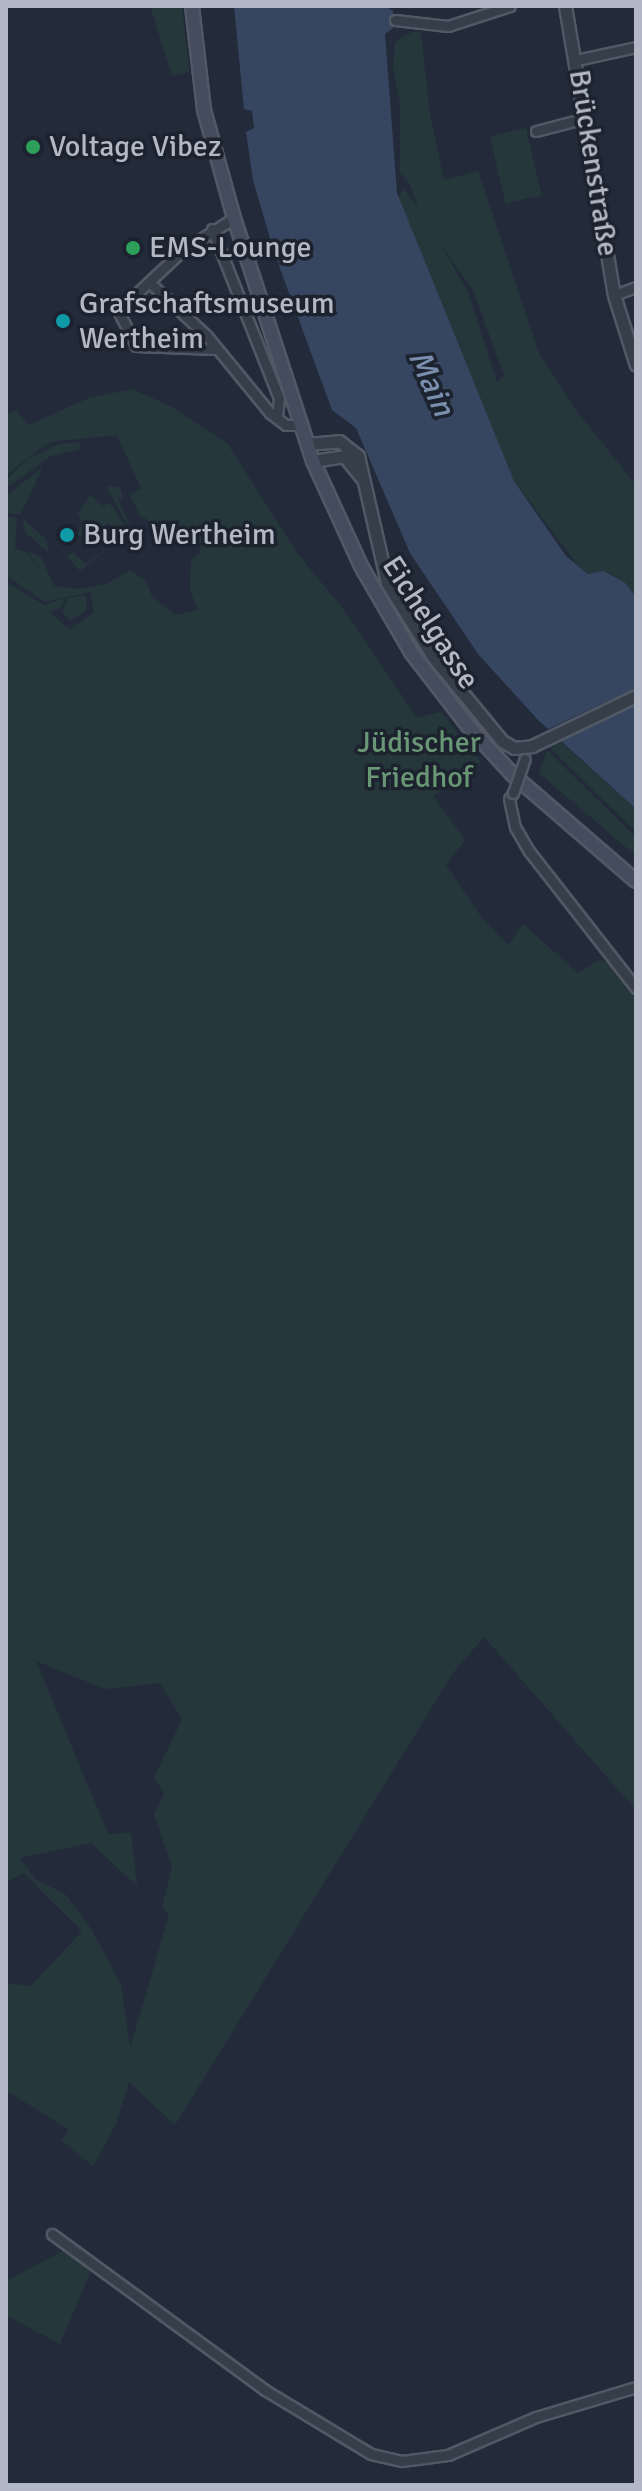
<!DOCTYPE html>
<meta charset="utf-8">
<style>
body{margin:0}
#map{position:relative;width:642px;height:2491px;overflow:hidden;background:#232b3a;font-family:Signika,sans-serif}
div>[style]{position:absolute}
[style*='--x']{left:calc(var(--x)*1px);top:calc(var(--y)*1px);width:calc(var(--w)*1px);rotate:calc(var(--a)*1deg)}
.green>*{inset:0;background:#25373b;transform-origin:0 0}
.water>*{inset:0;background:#364661}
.pier>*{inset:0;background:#232b3a}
.roads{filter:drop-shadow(2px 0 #525865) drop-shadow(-2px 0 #525865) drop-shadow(0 2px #525865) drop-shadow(0 -2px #525865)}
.minor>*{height:9px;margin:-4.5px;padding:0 4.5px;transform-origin:4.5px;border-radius:4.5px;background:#363e4a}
.tertiary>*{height:11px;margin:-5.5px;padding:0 5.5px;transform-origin:5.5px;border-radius:5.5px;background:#363e4a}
.secondary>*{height:12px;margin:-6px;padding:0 6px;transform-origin:6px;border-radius:6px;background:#444c5d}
.bridges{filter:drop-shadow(2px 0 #525865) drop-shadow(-2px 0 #525865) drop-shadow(0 2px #525865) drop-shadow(0 -2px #525865)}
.minor-bridge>*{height:9px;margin:-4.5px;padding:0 4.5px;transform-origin:4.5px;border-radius:4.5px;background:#363e4a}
.dots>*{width:22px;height:22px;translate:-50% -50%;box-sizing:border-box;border:4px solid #1c232f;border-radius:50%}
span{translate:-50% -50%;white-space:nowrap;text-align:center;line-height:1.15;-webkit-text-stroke:7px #1c232f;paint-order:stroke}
.poi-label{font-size:30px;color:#b2b8c6}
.left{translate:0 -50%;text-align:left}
.street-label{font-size:30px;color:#b2b8c6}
.park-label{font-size:30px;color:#699776}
.water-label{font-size:32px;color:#7a8eae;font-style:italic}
.frame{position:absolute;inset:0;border:8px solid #b2b8c6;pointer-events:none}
</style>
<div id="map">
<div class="green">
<i style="clip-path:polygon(150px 6px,182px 6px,189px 72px,172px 76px)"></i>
<i style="clip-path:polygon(evenodd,412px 32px,421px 32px,429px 109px,444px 180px,478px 171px,539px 353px,575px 409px,636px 485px,636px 605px,580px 568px,514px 481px,421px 270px,396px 205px,403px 187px,418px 209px,410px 184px,400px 173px,400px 104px,393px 69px,395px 42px,412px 32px,439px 243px,473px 290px,504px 375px,497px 382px,468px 292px,439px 243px)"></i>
<i style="left:526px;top:128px;width:69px;height:37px;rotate:77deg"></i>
<i style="clip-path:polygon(evenodd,132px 389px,170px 406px,227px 443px,297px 553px,344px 610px,417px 718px,441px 712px,481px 762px,433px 796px,465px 840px,446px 865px,482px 918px,508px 945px,523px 924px,578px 973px,599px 960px,621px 967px,632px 982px,636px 979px,636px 1810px,484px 1637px,453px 1673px,175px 2125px,129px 2082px,116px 2124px,93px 2166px,61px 2140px,69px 2130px,6px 2090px,6px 1983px,31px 1986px,82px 1931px,23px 1873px,6px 1883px,6px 582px,44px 605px,65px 598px,60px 609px,49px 612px,70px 630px,94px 612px,90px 592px,45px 602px,6px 575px,6px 516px,17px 518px,15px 549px,27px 552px,40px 572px,29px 552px,41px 557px,54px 586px,80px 589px,107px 584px,130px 570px,146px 581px,152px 597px,176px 615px,198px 610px,190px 591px,191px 560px,199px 555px,202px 543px,193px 534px,177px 541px,140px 515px,130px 495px,141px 488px,117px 435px,50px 442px,6px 475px,6px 415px,16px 410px,29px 425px,89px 398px,132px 389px,36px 1661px,105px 1689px,160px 1683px,182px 1719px,154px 1778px,164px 1793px,154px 1814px,172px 1867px,162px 1907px,169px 1915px,130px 2048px,121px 1985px,92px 1930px,66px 1895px,36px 1879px,19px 1858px,91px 1843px,137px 1886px,131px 1833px,108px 1834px,36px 1661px)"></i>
<i style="clip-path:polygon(80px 442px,80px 449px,51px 456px,6px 488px,6px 480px,28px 459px,59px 444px)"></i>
<i style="clip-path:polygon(43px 467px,20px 515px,7px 513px,6px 496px)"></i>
<i style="clip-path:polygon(106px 486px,120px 487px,123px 498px,118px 500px,138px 543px)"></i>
<i style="clip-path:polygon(90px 495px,103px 506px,110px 503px,131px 536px,119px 544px,116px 541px,80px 571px,67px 556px,73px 552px,86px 564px,116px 540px,109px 523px,100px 528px,96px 523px,98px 529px,84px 538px,77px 535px,83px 522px,77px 515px)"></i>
<i style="clip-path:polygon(23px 519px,46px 539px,49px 553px,25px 532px)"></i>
<i style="clip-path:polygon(86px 595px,86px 611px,71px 621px,62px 612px,68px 598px)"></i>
<i style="clip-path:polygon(561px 742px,636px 809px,636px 832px,550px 748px)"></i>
<i style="clip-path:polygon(547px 750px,636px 837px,636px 856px,539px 773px)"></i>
<i style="clip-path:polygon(71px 2247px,94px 2264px,60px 2344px,6px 2315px,6px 2281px)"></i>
</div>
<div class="water">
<i style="clip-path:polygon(234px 6px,385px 6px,393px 11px,394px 27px,385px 34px,397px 193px,514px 481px,566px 556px,588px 574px,603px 571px,625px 583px,636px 597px,636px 809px,538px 720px,478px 654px,410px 553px,356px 428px,332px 410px,274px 252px,253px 180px,246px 132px,254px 128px,252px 111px,244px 109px)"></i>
</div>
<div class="pier">
<i style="clip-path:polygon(636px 688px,636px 704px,556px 742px,544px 731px)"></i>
</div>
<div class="roads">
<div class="minor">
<i style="--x:395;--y:20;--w:53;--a:6.5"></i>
<i style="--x:448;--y:26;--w:65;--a:-17.9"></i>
<i style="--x:576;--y:60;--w:61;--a:-12.2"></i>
<i style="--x:536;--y:131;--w:52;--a:-14.6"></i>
<i style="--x:212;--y:229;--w:182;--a:68.4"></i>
<i style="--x:279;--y:398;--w:20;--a:96"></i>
<i style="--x:149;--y:282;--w:79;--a:43"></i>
<i style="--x:207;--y:336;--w:99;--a:50.7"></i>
<i style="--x:270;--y:413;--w:20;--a:37"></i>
<i style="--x:286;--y:425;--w:14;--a:0"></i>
<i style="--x:614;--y:295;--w:23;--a:-20"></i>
<i style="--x:214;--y:349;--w:78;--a:-177.8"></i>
<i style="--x:136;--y:346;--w:39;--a:-117"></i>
<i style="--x:118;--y:311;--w:89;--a:-43.2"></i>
<i style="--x:183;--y:250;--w:60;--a:-32.1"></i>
<i style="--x:513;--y:793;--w:7;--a:124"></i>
<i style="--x:509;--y:799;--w:29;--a:78"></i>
<i style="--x:515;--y:827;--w:28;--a:60"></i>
<i style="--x:529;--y:851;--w:174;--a:52"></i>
<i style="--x:52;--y:2234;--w:264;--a:36.2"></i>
<i style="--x:265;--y:2390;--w:124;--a:31.1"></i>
<i style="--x:371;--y:2454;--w:32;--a:13"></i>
<i style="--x:402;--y:2461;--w:46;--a:-7.4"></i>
<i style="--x:448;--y:2455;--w:96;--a:-23.4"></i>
<i style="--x:536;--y:2417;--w:104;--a:-16.7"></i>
</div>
<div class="tertiary">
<i style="--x:565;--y:6;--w:293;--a:80.4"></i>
<i style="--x:614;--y:295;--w:73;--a:72.6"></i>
<i style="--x:307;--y:444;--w:32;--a:-5"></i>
<i style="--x:339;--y:441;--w:24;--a:38"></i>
<i style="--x:358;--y:456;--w:130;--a:77.1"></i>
<i style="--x:387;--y:583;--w:87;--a:58.1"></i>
<i style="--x:433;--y:657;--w:109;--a:50.6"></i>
<i style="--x:502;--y:741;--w:14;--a:30"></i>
<i style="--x:514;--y:748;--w:18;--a:-6"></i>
<i style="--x:532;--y:746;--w:115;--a:-25.7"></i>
<i style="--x:313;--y:461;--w:31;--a:-9"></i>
<i style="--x:344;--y:456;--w:27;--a:51"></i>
</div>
<div class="secondary">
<i style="--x:192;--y:6;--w:105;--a:83.4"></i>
<i style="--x:204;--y:110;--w:112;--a:74.5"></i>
<i style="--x:234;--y:218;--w:256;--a:72"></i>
<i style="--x:313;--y:461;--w:115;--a:65.4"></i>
<i style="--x:361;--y:566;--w:99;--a:59.8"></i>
<i style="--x:411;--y:652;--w:93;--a:52.4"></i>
<i style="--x:468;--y:726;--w:67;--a:47.4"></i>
<i style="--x:513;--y:775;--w:162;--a:40.8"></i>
</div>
</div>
<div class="bridges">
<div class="minor-bridge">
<i style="--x:513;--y:793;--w:36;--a:-71"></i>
</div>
</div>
<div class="dots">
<i style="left:33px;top:147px;background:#2e9e5b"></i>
<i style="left:133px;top:248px;background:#2e9e5b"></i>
<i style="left:63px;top:321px;background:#0f9aa8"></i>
<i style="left:67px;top:535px;background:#0f9aa8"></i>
</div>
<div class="poi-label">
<span class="left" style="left:49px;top:147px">Voltage Vibez</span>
<span class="left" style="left:149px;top:248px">EMS-Lounge</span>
<span class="left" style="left:79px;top:321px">Grafschaftsmuseum<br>Wertheim</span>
<span class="left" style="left:83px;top:535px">Burg Wertheim</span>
</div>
<div class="street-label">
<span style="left:593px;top:163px;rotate:81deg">Brückenstraße</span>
<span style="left:430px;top:623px;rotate:57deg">Eichelgasse</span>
</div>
<div class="park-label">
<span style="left:419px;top:760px">Jüdischer<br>Friedhof</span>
</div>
<div class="water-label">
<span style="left:431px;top:383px;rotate:66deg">Main</span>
</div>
<div class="frame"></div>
</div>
